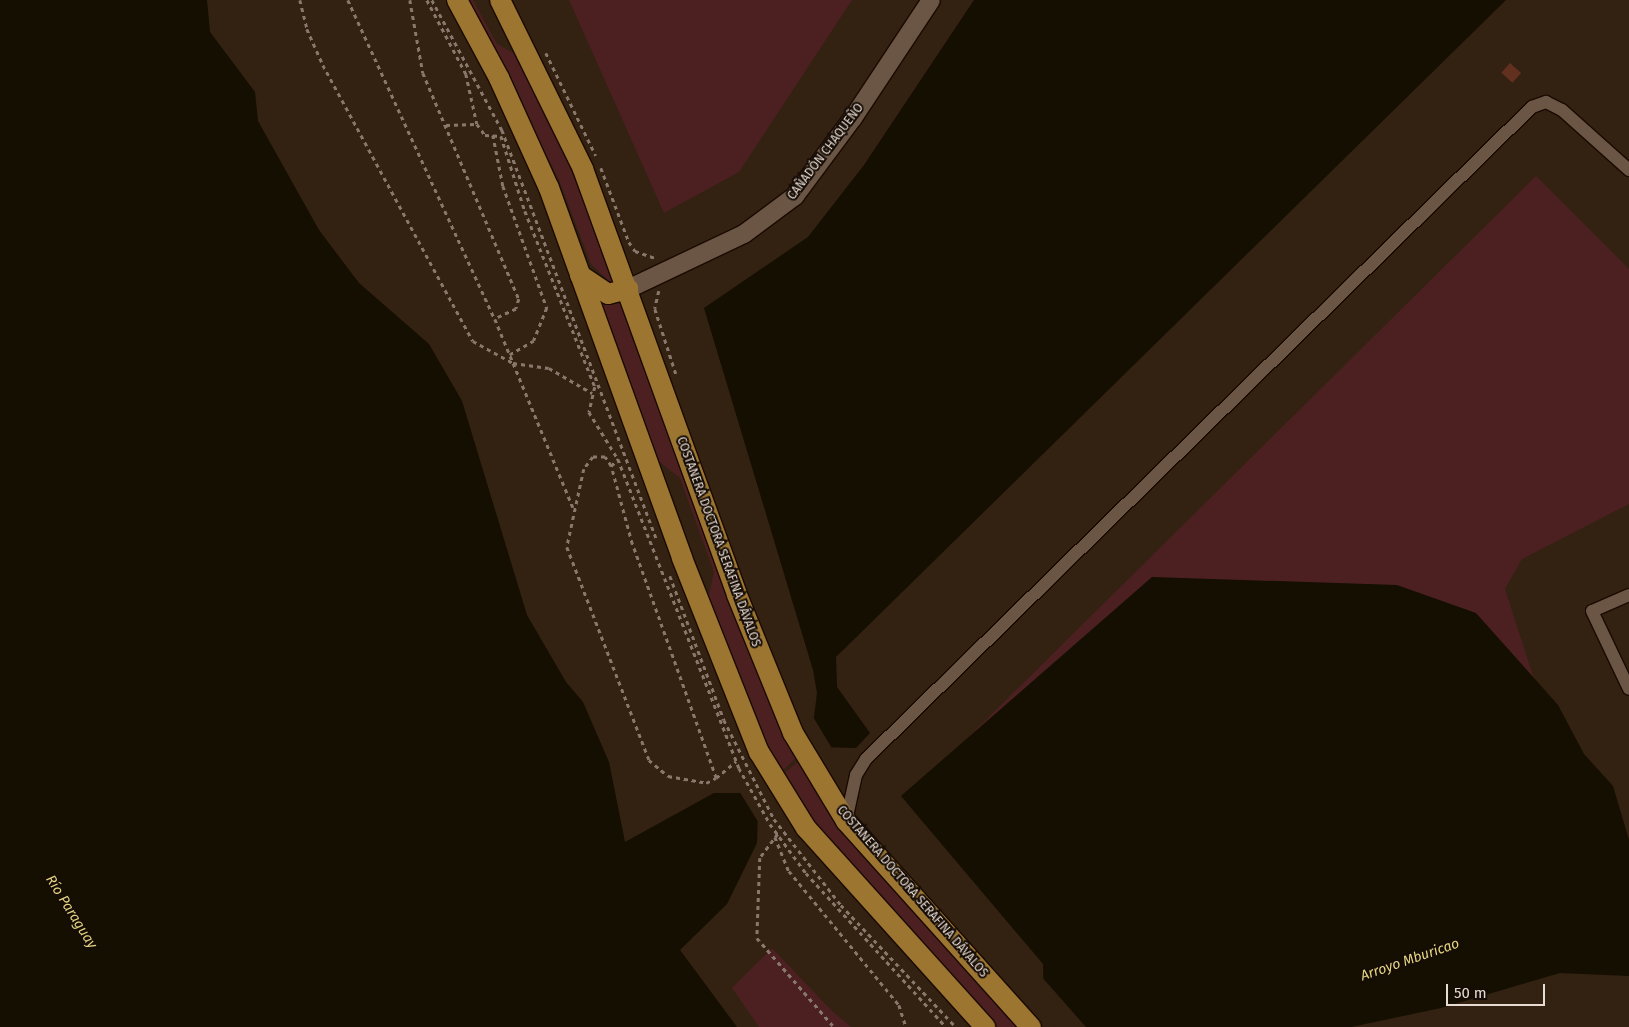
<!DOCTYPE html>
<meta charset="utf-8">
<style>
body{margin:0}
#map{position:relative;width:1629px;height:1027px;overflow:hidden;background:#332112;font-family:"Fira Sans",sans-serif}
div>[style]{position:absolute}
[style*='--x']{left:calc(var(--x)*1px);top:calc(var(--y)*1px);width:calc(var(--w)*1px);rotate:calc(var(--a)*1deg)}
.green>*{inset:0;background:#4c2021}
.water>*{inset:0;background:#140f00}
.pier>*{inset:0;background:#332112}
.building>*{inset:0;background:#62301f;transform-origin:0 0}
.path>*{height:2.5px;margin-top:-1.25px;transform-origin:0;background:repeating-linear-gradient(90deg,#89796d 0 4px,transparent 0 8px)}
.roads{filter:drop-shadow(1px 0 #1a0a00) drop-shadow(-1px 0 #1a0a00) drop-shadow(0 1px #1a0a00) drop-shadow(0 -1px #1a0a00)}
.minor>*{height:12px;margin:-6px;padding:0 6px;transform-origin:6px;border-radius:6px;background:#6b5645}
.secondary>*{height:18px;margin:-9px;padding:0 9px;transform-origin:9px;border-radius:9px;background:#6b5645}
.trunk>*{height:20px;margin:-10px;padding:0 10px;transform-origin:10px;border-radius:10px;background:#9c7531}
span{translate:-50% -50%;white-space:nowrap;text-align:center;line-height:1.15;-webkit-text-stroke:4px #150d06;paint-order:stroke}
.street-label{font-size:12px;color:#e8dbd2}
.water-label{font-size:14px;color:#e6d682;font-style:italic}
.scale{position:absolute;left:1446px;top:984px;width:99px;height:22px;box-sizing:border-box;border:2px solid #e8dbd2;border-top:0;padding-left:6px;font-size:15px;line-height:18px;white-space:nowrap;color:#e8dbd2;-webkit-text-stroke:4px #150d06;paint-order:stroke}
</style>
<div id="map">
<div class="green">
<i style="clip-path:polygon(467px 0,473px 0,497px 44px,519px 56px,533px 77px,616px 282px,613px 285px,591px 264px,559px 180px)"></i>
<i style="clip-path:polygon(569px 0,852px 0,739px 172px,664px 213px)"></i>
<i style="clip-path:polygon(1536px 176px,1629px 269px,1629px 504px,1522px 559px,1505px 589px,1538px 691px,915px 790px)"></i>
<i style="clip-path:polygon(600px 302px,622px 304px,797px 757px,781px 772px,758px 732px,708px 599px,714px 572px,680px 478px,657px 460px)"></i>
<i style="clip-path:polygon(799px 761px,864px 856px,1025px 1027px,993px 1027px,819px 834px,782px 775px)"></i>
<i style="clip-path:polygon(772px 948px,831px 1010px,851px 1027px,759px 1027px,732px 988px)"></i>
</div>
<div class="water">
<i style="clip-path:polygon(0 0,207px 0,210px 32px,255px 92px,258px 121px,319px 230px,359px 283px,429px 344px,462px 401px,527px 615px,566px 682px,583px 702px,609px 762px,625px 842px,714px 793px,748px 793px,758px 807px,757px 843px,727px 904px,680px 950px,737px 1027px,0 1027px)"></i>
<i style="clip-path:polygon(974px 0,1506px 0,836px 657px,837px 687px,870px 733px,856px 748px,821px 747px,812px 733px,817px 693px,813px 670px,704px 308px,808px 237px,864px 165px)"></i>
<i style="clip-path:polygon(1152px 577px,1397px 585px,1476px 613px,1558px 705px,1584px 754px,1613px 786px,1629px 840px,1629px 976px,1560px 973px,1441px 1008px,1351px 1027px,1060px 1027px,1044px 1010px,1043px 964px,901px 796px)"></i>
</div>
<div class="pier">
<i style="clip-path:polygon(812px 715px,833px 750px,820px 749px,810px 735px)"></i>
<i style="clip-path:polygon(739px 791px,750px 791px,760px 806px,760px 825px)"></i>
<i style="clip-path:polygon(1041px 976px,1086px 1027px,1056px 1027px,1042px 1012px)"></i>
</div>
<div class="building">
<i style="left:1510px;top:63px;width:15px;height:13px;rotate:42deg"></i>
</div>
<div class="path">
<i style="--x:300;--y:0;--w:30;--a:76"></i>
<i style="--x:307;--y:29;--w:39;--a:66"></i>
<i style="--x:323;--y:65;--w:314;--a:61.5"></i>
<i style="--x:473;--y:341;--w:46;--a:28.8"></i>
<i style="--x:513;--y:363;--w:36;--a:8"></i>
<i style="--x:549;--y:368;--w:50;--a:30.2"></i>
<i style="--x:348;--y:0;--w:351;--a:65.3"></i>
<i style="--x:495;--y:319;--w:204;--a:67.5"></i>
<i style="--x:410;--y:0;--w:74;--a:79.9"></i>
<i style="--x:423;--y:73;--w:246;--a:67"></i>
<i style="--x:519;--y:299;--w:10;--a:107"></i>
<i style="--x:516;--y:309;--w:23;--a:155"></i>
<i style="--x:427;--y:0;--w:84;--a:62.2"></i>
<i style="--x:466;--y:74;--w:51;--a:77.6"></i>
<i style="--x:477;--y:124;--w:14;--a:54"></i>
<i style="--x:485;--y:135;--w:16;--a:4"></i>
<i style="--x:501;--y:136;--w:79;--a:72.3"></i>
<i style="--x:525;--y:211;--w:189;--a:68.3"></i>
<i style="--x:595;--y:387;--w:26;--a:103"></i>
<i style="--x:589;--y:412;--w:55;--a:58.3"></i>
<i style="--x:618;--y:459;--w:332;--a:68.6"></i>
<i style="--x:739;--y:768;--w:64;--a:61"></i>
<i style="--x:770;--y:824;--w:61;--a:53.7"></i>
<i style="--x:806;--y:873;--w:208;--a:47.7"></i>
<i style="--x:432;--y:0;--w:148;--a:61.7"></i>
<i style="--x:502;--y:130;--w:436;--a:69.3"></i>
<i style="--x:546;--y:53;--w:114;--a:64.1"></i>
<i style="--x:446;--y:125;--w:31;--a:-2"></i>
<i style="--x:493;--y:135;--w:52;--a:78.9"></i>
<i style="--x:503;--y:186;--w:130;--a:70.2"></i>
<i style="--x:547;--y:308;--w:35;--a:112"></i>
<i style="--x:534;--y:341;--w:28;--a:150"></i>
<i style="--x:601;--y:168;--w:79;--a:69.3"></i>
<i style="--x:629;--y:242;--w:11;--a:56"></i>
<i style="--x:635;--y:251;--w:21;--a:19"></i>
<i style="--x:659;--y:291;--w:18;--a:103"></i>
<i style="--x:655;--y:309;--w:68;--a:72.1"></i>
<i style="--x:611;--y:466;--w:10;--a:-45"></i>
<i style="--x:670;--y:576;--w:154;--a:69.4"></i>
<i style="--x:724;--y:720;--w:111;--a:63.2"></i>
<i style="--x:774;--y:819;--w:109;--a:52.1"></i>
<i style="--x:841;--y:905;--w:168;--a:46.7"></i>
<i style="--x:716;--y:778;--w:249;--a:-109.7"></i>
<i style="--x:632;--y:544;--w:81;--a:-105.1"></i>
<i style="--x:611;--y:466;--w:11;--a:-124"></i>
<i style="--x:605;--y:457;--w:12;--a:180"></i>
<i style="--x:593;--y:457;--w:15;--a:127"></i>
<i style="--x:584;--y:469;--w:80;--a:102.3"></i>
<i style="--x:567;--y:547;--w:228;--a:68.9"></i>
<i style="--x:649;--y:760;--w:25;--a:40"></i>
<i style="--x:668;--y:776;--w:39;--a:10"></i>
<i style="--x:706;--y:783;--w:11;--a:-27"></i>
<i style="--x:716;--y:778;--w:26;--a:-40"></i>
<i style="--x:778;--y:834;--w:30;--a:127"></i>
<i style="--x:760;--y:858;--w:80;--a:92.1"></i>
<i style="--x:757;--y:938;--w:118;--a:49.1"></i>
<i style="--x:775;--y:837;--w:37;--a:68"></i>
<i style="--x:789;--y:871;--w:173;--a:50.6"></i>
<i style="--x:899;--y:1005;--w:23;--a:72"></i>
</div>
<div class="roads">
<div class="minor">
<i style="--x:1629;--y:595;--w:40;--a:156.6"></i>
<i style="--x:1592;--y:611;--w:86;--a:64.6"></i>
<i style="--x:846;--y:821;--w:47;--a:-77.7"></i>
<i style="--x:856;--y:775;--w:19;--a:-58"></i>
<i style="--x:866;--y:759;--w:932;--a:-44.39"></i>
<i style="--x:1532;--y:107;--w:15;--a:-20"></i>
<i style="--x:1546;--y:102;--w:18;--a:27"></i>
<i style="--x:1562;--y:110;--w:90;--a:41.8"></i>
</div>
<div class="secondary">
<i style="--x:628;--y:289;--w:128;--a:-25.4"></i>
<i style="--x:744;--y:234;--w:64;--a:-36.7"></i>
<i style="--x:795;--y:196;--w:97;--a:-53.4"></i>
<i style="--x:853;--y:118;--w:141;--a:-56.5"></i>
</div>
<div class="trunk">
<i style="--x:457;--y:0;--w:89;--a:61.7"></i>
<i style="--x:499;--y:78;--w:121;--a:65.6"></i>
<i style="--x:549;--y:188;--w:393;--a:70.2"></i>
<i style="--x:682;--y:558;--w:209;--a:68.4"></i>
<i style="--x:759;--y:752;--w:89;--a:58.3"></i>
<i style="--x:806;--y:828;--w:268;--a:48"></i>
<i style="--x:500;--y:0;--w:188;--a:63.8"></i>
<i style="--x:583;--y:169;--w:453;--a:70.1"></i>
<i style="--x:737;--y:595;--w:149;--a:67.9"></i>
<i style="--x:793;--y:733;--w:103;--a:58.9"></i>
<i style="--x:846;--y:821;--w:277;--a:48.1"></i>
<i style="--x:580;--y:275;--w:34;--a:34"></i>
<i style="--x:608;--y:294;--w:21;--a:-14"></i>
</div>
</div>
<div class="street-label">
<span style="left:826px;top:152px;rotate:-53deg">CAÑADÓN CHAQUEÑO</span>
<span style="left:718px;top:542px;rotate:70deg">COSTANERA DOCTORA SERAFINA DÁVALOS</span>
<span style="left:912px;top:892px;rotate:49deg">COSTANERA DOCTORA SERAFINA DÁVALOS</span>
</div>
<div class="water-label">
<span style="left:71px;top:912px;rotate:58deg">Río Paraguay</span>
<span style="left:1410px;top:960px;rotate:-19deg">Arroyo Mburicao</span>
</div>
<div class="scale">50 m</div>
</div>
